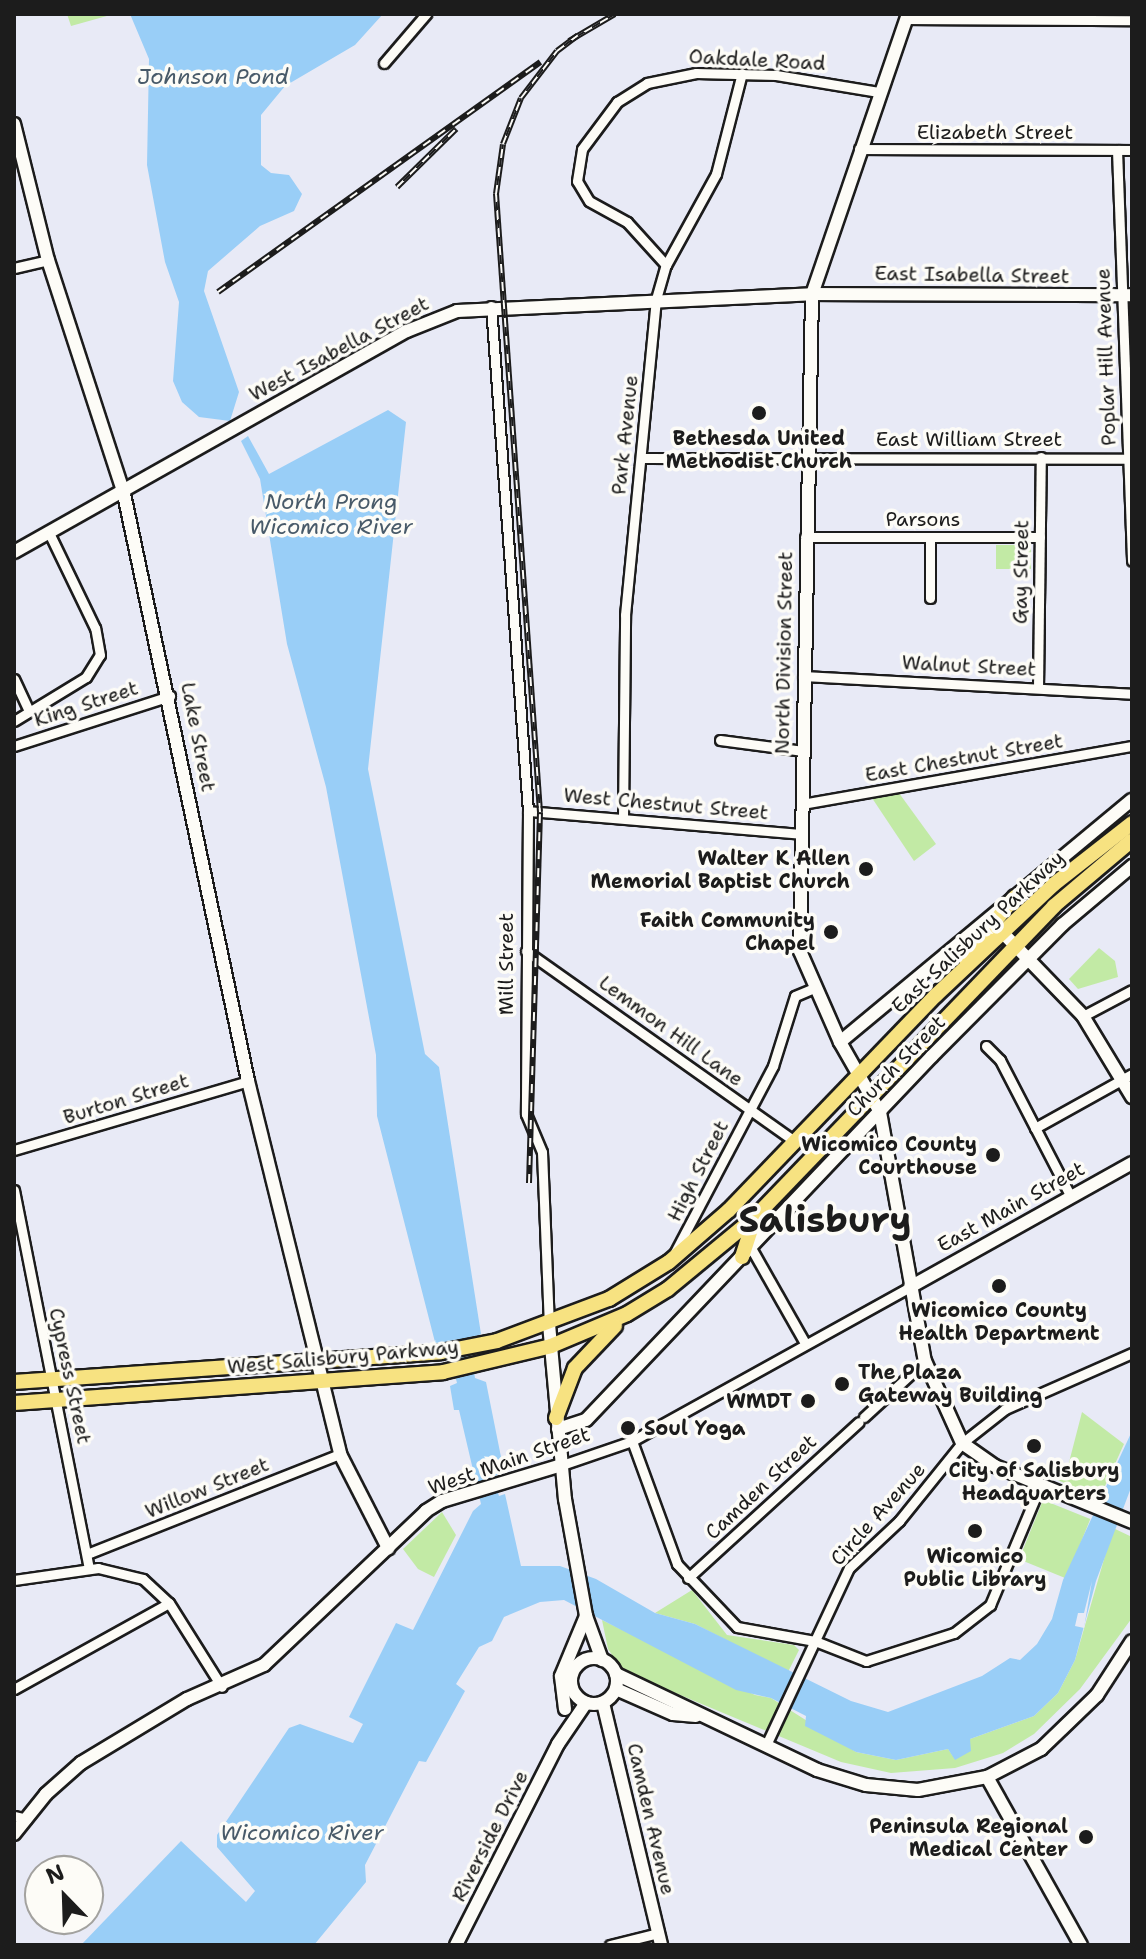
<!DOCTYPE html>
<style>
body{margin:0}
#map{position:relative;width:1146px;height:1959px;overflow:hidden;background:#e8eaf6;font-family:"Shantell Sans",sans-serif}
div>[style]{position:absolute}
[style*='--x']{left:calc(var(--x)*1px);top:calc(var(--y)*1px);width:calc(var(--w)*1px);rotate:calc(var(--a)*1deg)}
.green>*{inset:0;background:#c2eaa5;transform-origin:0 0}
.water>*{inset:0;background:#99cef7}
.pier>*{inset:0;background:#e8eaf6}
.roads{filter:drop-shadow(2px 0 #1c1c1c) drop-shadow(-2px 0 #1c1c1c) drop-shadow(0 2px #1c1c1c) drop-shadow(0 -2px #1c1c1c)}
.street>*{height:9px;margin:-4.5px;padding:0 4.5px;transform-origin:4.5px;border-radius:4.5px;background:#fdfcf7}
.secondary>*{height:12px;margin:-6px;padding:0 6px;transform-origin:6px;border-radius:6px;background:#fdfcf7}
.secondary>.ring{margin:-6px;padding:0;box-sizing:content-box;background:none;border:12px solid #fdfcf7;border-radius:50%}
.primary>*{height:14px;margin:-7px;padding:0 7px;transform-origin:7px;border-radius:7px;background:#f7e281}
.rail>*{height:6px;margin-top:-3px;transform-origin:0;background:repeating-linear-gradient(90deg,#fdfcf7 0 9px,#1c1c1c 0 18px);box-sizing:border-box;border-block:2px solid #1c1c1c}
.dots>*{width:22px;height:22px;translate:-50% -50%;box-sizing:border-box;border:4px solid #fdfcf7;border-radius:50%}
span{translate:-50% -50%;white-space:nowrap;text-align:center;line-height:1.15;-webkit-text-stroke:7px #fdfcf7;paint-order:stroke}
.street-label{font-size:20px;color:#1c1c1c}
.poi-label{font-size:20px;color:#1c1c1c;font-weight:700}
.right{translate:-100% -50%;text-align:right}
.left{translate:0 -50%;text-align:left}
.water-label{font-size:22px;color:#485a69;font-style:italic}
.town-label{font-size:36px;color:#1c1c1c;font-weight:700}
.frame{position:absolute;inset:0;border:16px solid #1c1c1c;pointer-events:none}
.north{position:absolute;left:24px;top:1855px;width:80px;height:80px;box-sizing:border-box;background:#fdfcf7;border:2px solid #a3a29f;border-radius:50%;rotate:337deg;font-size:22px;font-weight:700;line-height:32px;text-align:center;color:#1c1c1c}
.north::after{content:'';display:block;margin:auto;width:28px;height:36px;background:#1c1c1c;clip-path:polygon(50% 0,100% 100%,50% 72%,0 100%)}
</style>
<div id="map">
<div class="green">
<i style="clip-path:polygon(67px 14px,114px 14px,71px 26px)"></i>
<i style="left:996px;top:545px;width:35px;height:24px"></i>
<i style="clip-path:polygon(899px 793px,936px 844px,914px 861px,872px 798px)"></i>
<i style="clip-path:polygon(1099px 948px,1115px 961px,1118px 977px,1078px 989px,1069px 979px)"></i>
<i style="clip-path:polygon(849px 1132px,852px 1136px,756px 1234px,768px 1216px)"></i>
<i style="clip-path:polygon(1082px 1412px,1124px 1444px,1100px 1497px,1047px 1476px,1066px 1474px)"></i>
<i style="left:1043px;top:1500px;width:51px;height:64px;rotate:22deg"></i>
<i style="clip-path:polygon(442px 1512px,456px 1535px,434px 1577px,418px 1569px,403px 1549px)"></i>
<i style="clip-path:polygon(1113px 1528px,1132px 1537px,1132px 1618px,1080px 1689px,1034px 1734px,1003px 1753px,955px 1768px,891px 1773px,841px 1762px,637px 1677px,621px 1668px,608px 1649px,602px 1620px,755px 1695px,771px 1698px,856px 1752px,896px 1760px,948px 1749px,955px 1759px,970px 1739px,1034px 1716px,1058px 1693px,1075px 1660px)"></i>
<i style="clip-path:polygon(692px 1590px,727px 1635px,794px 1645px,799px 1650px,788px 1672px,695px 1624px,655px 1613px)"></i>
</div>
<div class="water">
<i style="clip-path:polygon(130px 14px,383px 14px,355px 45px,285px 86px,261px 115px,261px 165px,271px 173px,289px 175px,302px 194px,294px 211px,260px 226px,208px 271px,204px 291px,239px 392px,230px 421px,199px 417px,182px 402px,173px 381px,179px 302px,165px 262px,147px 165px,149px 59px)"></i>
<i style="clip-path:polygon(388px 410px,406px 422px,368px 769px,425px 1054px,439px 1067px,481px 1334px,469px 1340px,475px 1378px,486px 1382px,504px 1472px,493px 1477px,499px 1496px,505px 1494px,521px 1566px,560px 1566px,596px 1579px,655px 1613px,695px 1624px,851px 1701px,888px 1712px,982px 1676px,1010px 1658px,1020px 1660px,1037px 1644px,1052px 1619px,1063px 1580px,1132px 1431px,1132px 1485px,1096px 1581px,1075px 1660px,1058px 1693px,1034px 1716px,970px 1739px,971px 1751px,955px 1760px,948px 1749px,896px 1760px,856px 1752px,805px 1726px,806px 1716px,771px 1698px,736px 1690px,564px 1600px,540px 1602px,504px 1617px,492px 1641px,479px 1647px,456px 1684px,465px 1691px,426px 1762px,419px 1761px,365px 1865px,366px 1882px,314px 1945px,81px 1945px,181px 1841px,246px 1902px,255px 1891px,217px 1847px,217px 1835px,289px 1728px,300px 1724px,353px 1743px,363px 1724px,349px 1717px,396px 1623px,413px 1630px,473px 1511px,481px 1504px,459px 1410px,454px 1410px,450px 1386px,457px 1383px,447px 1344px,436px 1346px,377px 1116px,376px 1055px,326px 787px,287px 644px,260px 479px,241px 441px,248px 436px,269px 474px)"></i>
</div>
<div class="pier">
<i style="clip-path:polygon(1092px 1581px,1084px 1628px,1075px 1626px,1078px 1613px,1084px 1613px)"></i>
</div>
<div class="roads">
<div class="street">
<i style="--x:906;--y:19;--w:226;--a:0.3"></i>
<i style="--x:384;--y:63;--w:65;--a:-49.4"></i>
<i style="--x:859;--y:149;--w:273;--a:0.2"></i>
<i style="--x:1117;--y:150;--w:411;--a:87.9"></i>
<i style="--x:666;--y:265;--w:58;--a:-132.2"></i>
<i style="--x:627;--y:222;--w:43;--a:-151.1"></i>
<i style="--x:589;--y:201;--w:23;--a:-121"></i>
<i style="--x:577;--y:181;--w:32;--a:-81"></i>
<i style="--x:582;--y:149;--w:59;--a:-53.3"></i>
<i style="--x:617;--y:102;--w:36;--a:-32"></i>
<i style="--x:647;--y:83;--w:50;--a:-11.5"></i>
<i style="--x:696;--y:73;--w:80;--a:1.4"></i>
<i style="--x:776;--y:75;--w:104;--a:9.4"></i>
<i style="--x:14;--y:268;--w:35;--a:-13"></i>
<i style="--x:491;--y:306;--w:506;--a:85.81"></i>
<i style="--x:528;--y:811;--w:303;--a:90.4"></i>
<i style="--x:526;--y:1114;--w:41;--a:67.2"></i>
<i style="--x:542;--y:1152;--w:172;--a:87.7"></i>
<i style="--x:641;--y:458;--w:491;--a:0.1"></i>
<i style="--x:805;--y:537;--w:235;--a:0"></i>
<i style="--x:930;--y:537;--w:61;--a:90"></i>
<i style="--x:803;--y:676;--w:329;--a:3.1"></i>
<i style="--x:14;--y:679;--w:35;--a:65"></i>
<i style="--x:1038;--y:688;--w:231;--a:-89.3"></i>
<i style="--x:14;--y:721;--w:84;--a:-31.4"></i>
<i style="--x:86;--y:677;--w:26;--a:-58"></i>
<i style="--x:100;--y:655;--w:27;--a:-100"></i>
<i style="--x:95;--y:628;--w:106;--a:-115.8"></i>
<i style="--x:720;--y:740;--w:84;--a:7.5"></i>
<i style="--x:14;--y:746;--w:164;--a:-17.8"></i>
<i style="--x:802;--y:804;--w:335;--a:-10"></i>
<i style="--x:528;--y:811;--w:275;--a:4.8"></i>
<i style="--x:623;--y:818;--w:203;--a:-89.4"></i>
<i style="--x:625;--y:615;--w:318;--a:-84.4"></i>
<i style="--x:656;--y:299;--w:35;--a:-74"></i>
<i style="--x:666;--y:265;--w:104;--a:-61.2"></i>
<i style="--x:716;--y:174;--w:104;--a:-75.6"></i>
<i style="--x:526;--y:951;--w:329;--a:35.3"></i>
<i style="--x:1083;--y:1016;--w:55;--a:-28"></i>
<i style="--x:986;--y:1046;--w:20;--a:45"></i>
<i style="--x:1000;--y:1060;--w:154;--a:62.6"></i>
<i style="--x:1035;--y:1128;--w:111;--a:-29.1"></i>
<i style="--x:14;--y:1150;--w:244;--a:-16.4"></i>
<i style="--x:14;--y:1190;--w:386;--a:78.8"></i>
<i style="--x:751;--y:1248;--w:109;--a:60.4"></i>
<i style="--x:675;--y:1252;--w:210;--a:-62.2"></i>
<i style="--x:773;--y:1066;--w:73;--a:-72.6"></i>
<i style="--x:795;--y:996;--w:21;--a:-23"></i>
<i style="--x:864;--y:1417;--w:83;--a:-42.6"></i>
<i style="--x:632;--y:1441;--w:131;--a:69.9"></i>
<i style="--x:677;--y:1564;--w:87;--a:46.4"></i>
<i style="--x:737;--y:1627;--w:79;--a:10.2"></i>
<i style="--x:815;--y:1641;--w:55;--a:21.4"></i>
<i style="--x:866;--y:1661;--w:92;--a:-17.7"></i>
<i style="--x:954;--y:1633;--w:46;--a:-37.9"></i>
<i style="--x:990;--y:1605;--w:129;--a:-67.2"></i>
<i style="--x:562;--y:1465;--w:74;--a:-18.9"></i>
<i style="--x:632;--y:1441;--w:318;--a:-29"></i>
<i style="--x:87;--y:1554;--w:272;--a:-21.6"></i>
<i style="--x:688;--y:1578;--w:231;--a:-42.4"></i>
<i style="--x:14;--y:1580;--w:85;--a:-8.1"></i>
<i style="--x:98;--y:1568;--w:46;--a:13.7"></i>
<i style="--x:143;--y:1579;--w:35;--a:43"></i>
<i style="--x:169;--y:1603;--w:99;--a:57.8"></i>
<i style="--x:14;--y:1689;--w:177;--a:-29"></i>
<i style="--x:766;--y:1745;--w:195;--a:-64.9"></i>
<i style="--x:849;--y:1568;--w:69;--a:-43.2"></i>
<i style="--x:899;--y:1521;--w:100;--a:-51.1"></i>
<i style="--x:962;--y:1443;--w:55;--a:-38.3"></i>
<i style="--x:1005;--y:1409;--w:139;--a:-23.8"></i>
<i style="--x:14;--y:1816;--w:13;--a:13"></i>
<i style="--x:610;--y:1945;--w:49;--a:-14"></i>
</div>
<div class="secondary">
<i style="--x:908;--y:14;--w:296;--a:108.9"></i>
<i style="--x:812;--y:294;--w:657;--a:91.05"></i>
<i style="--x:800;--y:951;--w:99;--a:66.3"></i>
<i style="--x:840;--y:1042;--w:81;--a:60.3"></i>
<i style="--x:880;--y:1112;--w:253;--a:79.8"></i>
<i style="--x:925;--y:1361;--w:90;--a:65.7"></i>
<i style="--x:962;--y:1443;--w:40;--a:34.9"></i>
<i style="--x:995;--y:1466;--w:148;--a:22.2"></i>
<i style="--x:14;--y:124;--w:140;--a:76"></i>
<i style="--x:48;--y:260;--w:246;--a:72"></i>
<i style="--x:124;--y:494;--w:600;--a:78.07"></i>
<i style="--x:248;--y:1081;--w:384;--a:76.1"></i>
<i style="--x:340;--y:1454;--w:106;--a:62.9"></i>
<i style="--x:14;--y:552;--w:451;--a:-29.4"></i>
<i style="--x:407;--y:331;--w:54;--a:-21.8"></i>
<i style="--x:457;--y:311;--w:355;--a:-2.7"></i>
<i style="--x:812;--y:294;--w:320;--a:0.2"></i>
<i style="--x:1002;--y:932;--w:117;--a:46"></i>
<i style="--x:1083;--y:1016;--w:95;--a:58.8"></i>
<i style="--x:840;--y:1042;--w:379;--a:-39.7"></i>
<i style="--x:910;--y:1287;--w:254;--a:-29.2"></i>
<i style="--x:549;--y:1324;--w:176;--a:84.8"></i>
<i style="--x:565;--y:1499;--w:119;--a:79.8"></i>
<i style="--x:586;--y:1616;--w:47;--a:70"></i>
<i style="--x:558;--y:1429;--w:29;--a:-18"></i>
<i style="--x:586;--y:1420;--w:502;--a:-46.45"></i>
<i style="--x:932;--y:1056;--w:185;--a:-45.2"></i>
<i style="--x:1062;--y:925;--w:92;--a:-40.1"></i>
<i class="ring" style="left:571px;top:1658px;width:34px;height:34px"></i>
<i style="--x:616;--y:1674;--w:223;--a:25.5"></i>
<i style="--x:817;--y:1770;--w:51;--a:17"></i>
<i style="--x:866;--y:1785;--w:52;--a:5.5"></i>
<i style="--x:918;--y:1790;--w:70;--a:-10.7"></i>
<i style="--x:987;--y:1777;--w:61;--a:-27.4"></i>
<i style="--x:1041;--y:1749;--w:78;--a:-44"></i>
<i style="--x:1097;--y:1695;--w:64;--a:-57.1"></i>
<i style="--x:616;--y:1689;--w:62;--a:23.7"></i>
<i style="--x:673;--y:1714;--w:23;--a:5"></i>
<i style="--x:603;--y:1703;--w:249;--a:76.5"></i>
<i style="--x:565;--y:1709;--w:33;--a:-97"></i>
<i style="--x:561;--y:1676;--w:65;--a:-67.4"></i>
<i style="--x:987;--y:1777;--w:193;--a:60.8"></i>
<i style="--x:14;--y:1834;--w:51;--a:-51.3"></i>
<i style="--x:46;--y:1794;--w:47;--a:-41.5"></i>
<i style="--x:81;--y:1763;--w:124;--a:-31.1"></i>
<i style="--x:187;--y:1699;--w:84;--a:-23.8"></i>
<i style="--x:264;--y:1665;--w:224;--a:-43.5"></i>
<i style="--x:426;--y:1511;--w:19;--a:-32"></i>
<i style="--x:442;--y:1501;--w:125;--a:-16.7"></i>
<i style="--x:456;--y:1945;--w:225;--a:-63.1"></i>
<i style="--x:558;--y:1744;--w:50;--a:-55.7"></i>
</div>
<div class="primary">
<i style="--x:965;--y:958;--w:79;--a:-50.7"></i>
<i style="--x:742;--y:1257;--w:39;--a:-72"></i>
<i style="--x:14;--y:1382;--w:428;--a:-4"></i>
<i style="--x:441;--y:1352;--w:57;--a:-11.1"></i>
<i style="--x:497;--y:1341;--w:120;--a:-20.6"></i>
<i style="--x:609;--y:1299;--w:70;--a:-31.7"></i>
<i style="--x:669;--y:1262;--w:79;--a:-40.9"></i>
<i style="--x:729;--y:1210;--w:298;--a:-46.1"></i>
<i style="--x:936;--y:995;--w:161;--a:-43.2"></i>
<i style="--x:1053;--y:885;--w:100;--a:-38.1"></i>
<i style="--x:14;--y:1403;--w:430;--a:-4.1"></i>
<i style="--x:443;--y:1372;--w:111;--a:-13.5"></i>
<i style="--x:551;--y:1346;--w:82;--a:-22.8"></i>
<i style="--x:627;--y:1314;--w:48;--a:-31.4"></i>
<i style="--x:668;--y:1289;--w:113;--a:-39.6"></i>
<i style="--x:755;--y:1217;--w:431;--a:-46.1"></i>
<i style="--x:1054;--y:906;--w:102;--a:-40.2"></i>
<i style="--x:556;--y:1418;--w:53;--a:-69.2"></i>
<i style="--x:575;--y:1368;--w:58;--a:-46.4"></i>
</div>
</div>
<div class="rail">
<i style="--x:569;--y:41;--w:53;--a:-30.4"></i>
<i style="--x:397;--y:187;--w:83;--a:-44.5"></i>
<i style="--x:218;--y:292;--w:396;--a:-35.5"></i>
<i style="--x:529;--y:1183;--w:371;--a:-88.3"></i>
<i style="--x:540;--y:812;--w:620;--a:-94.07"></i>
<i style="--x:496;--y:194;--w:50;--a:-82"></i>
<i style="--x:503;--y:144;--w:49;--a:-68.6"></i>
<i style="--x:521;--y:98;--w:59;--a:-52.5"></i>
<i style="--x:557;--y:51;--w:26;--a:-37"></i>
</div>
<div class="dots">
<i style="left:759px;top:413px;background:#1c1c1c"></i>
<i style="left:866px;top:869px;background:#1c1c1c"></i>
<i style="left:831px;top:932px;background:#1c1c1c"></i>
<i style="left:993px;top:1155px;background:#1c1c1c"></i>
<i style="left:999px;top:1286px;background:#1c1c1c"></i>
<i style="left:842px;top:1384px;background:#1c1c1c"></i>
<i style="left:808px;top:1401px;background:#1c1c1c"></i>
<i style="left:628px;top:1428px;background:#1c1c1c"></i>
<i style="left:1034px;top:1446px;background:#1c1c1c"></i>
<i style="left:975px;top:1531px;background:#1c1c1c"></i>
<i style="left:1086px;top:1837px;background:#1c1c1c"></i>
</div>
<div class="street-label">
<span style="left:757px;top:60px;rotate:3deg">Oakdale Road</span>
<span style="left:995px;top:132px">Elizabeth Street</span>
<span style="left:972px;top:275px;rotate:1deg">East Isabella Street</span>
<span style="left:339px;top:349px;rotate:-28deg">West Isabella Street</span>
<span style="left:1106px;top:357px;rotate:-92deg">Poplar Hill Avenue</span>
<span style="left:625px;top:435px;rotate:-84deg">Park Avenue</span>
<span style="left:969px;top:439px">East William Street</span>
<span style="left:923px;top:519px">Parsons</span>
<span style="left:1021px;top:572px;rotate:-89deg">Gay Street</span>
<span style="left:784px;top:653px;rotate:-89deg">North Division Street</span>
<span style="left:969px;top:666px;rotate:3deg">Walnut Street</span>
<span style="left:86px;top:704px;rotate:-18deg">King Street</span>
<span style="left:198px;top:737px;rotate:79deg">Lake Street</span>
<span style="left:964px;top:758px;rotate:-10deg">East Chestnut Street</span>
<span style="left:666px;top:804px;rotate:5deg">West Chestnut Street</span>
<span style="left:978px;top:932px;rotate:-43deg">East Salisbury Parkway</span>
<span style="left:506px;top:964px;rotate:-90deg">Mill Street</span>
<span style="left:671px;top:1031px;rotate:36deg">Lemmon Hill Lane</span>
<span style="left:896px;top:1066px;rotate:-46deg">Church Street</span>
<span style="left:126px;top:1099px;rotate:-17deg">Burton Street</span>
<span style="left:698px;top:1171px;rotate:-63deg">High Street</span>
<span style="left:1011px;top:1207px;rotate:-29deg">East Main Street</span>
<span style="left:343px;top:1357px;rotate:-5deg">West Salisbury Parkway</span>
<span style="left:70px;top:1376px;rotate:78deg">Cypress Street</span>
<span style="left:509px;top:1461px;rotate:-19deg">West Main Street</span>
<span style="left:761px;top:1487px;rotate:-43deg">Camden Street</span>
<span style="left:207px;top:1488px;rotate:-22deg">Willow Street</span>
<span style="left:878px;top:1514px;rotate:-48deg">Circle Avenue</span>
<span style="left:651px;top:1819px;rotate:77deg">Camden Avenue</span>
<span style="left:490px;top:1836px;rotate:-63deg">Riverside Drive</span>
</div>
<div class="poi-label">
<span style="left:759px;top:450px">Bethesda United<br>Methodist Church</span>
<span class="right" style="left:850px;top:870px">Walter K Allen<br>Memorial Baptist Church</span>
<span class="right" style="left:815px;top:932px">Faith Community<br>Chapel</span>
<span class="right" style="left:977px;top:1156px">Wicomico County<br>Courthouse</span>
<span style="left:999px;top:1322px">Wicomico County<br>Health Department</span>
<span class="left" style="left:858px;top:1384px">The Plaza<br>Gateway Building</span>
<span class="right" style="left:792px;top:1401px">WMDT</span>
<span class="left" style="left:644px;top:1428px">Soul Yoga</span>
<span style="left:1034px;top:1482px">City of Salisbury<br>Headquarters</span>
<span style="left:975px;top:1568px">Wicomico<br>Public Library</span>
<span class="right" style="left:1068px;top:1838px">Peninsula Regional<br>Medical Center</span>
</div>
<div class="water-label">
<span style="left:213px;top:77px">Johnson Pond</span>
<span style="left:331px;top:514px">North Prong<br>Wicomico River</span>
<span style="left:302px;top:1833px">Wicomico River</span>
</div>
<div class="town-label">
<span style="left:825px;top:1220px">Salisbury</span>
</div>
<div class="frame"></div>
<div class="north">N</div>
</div>
